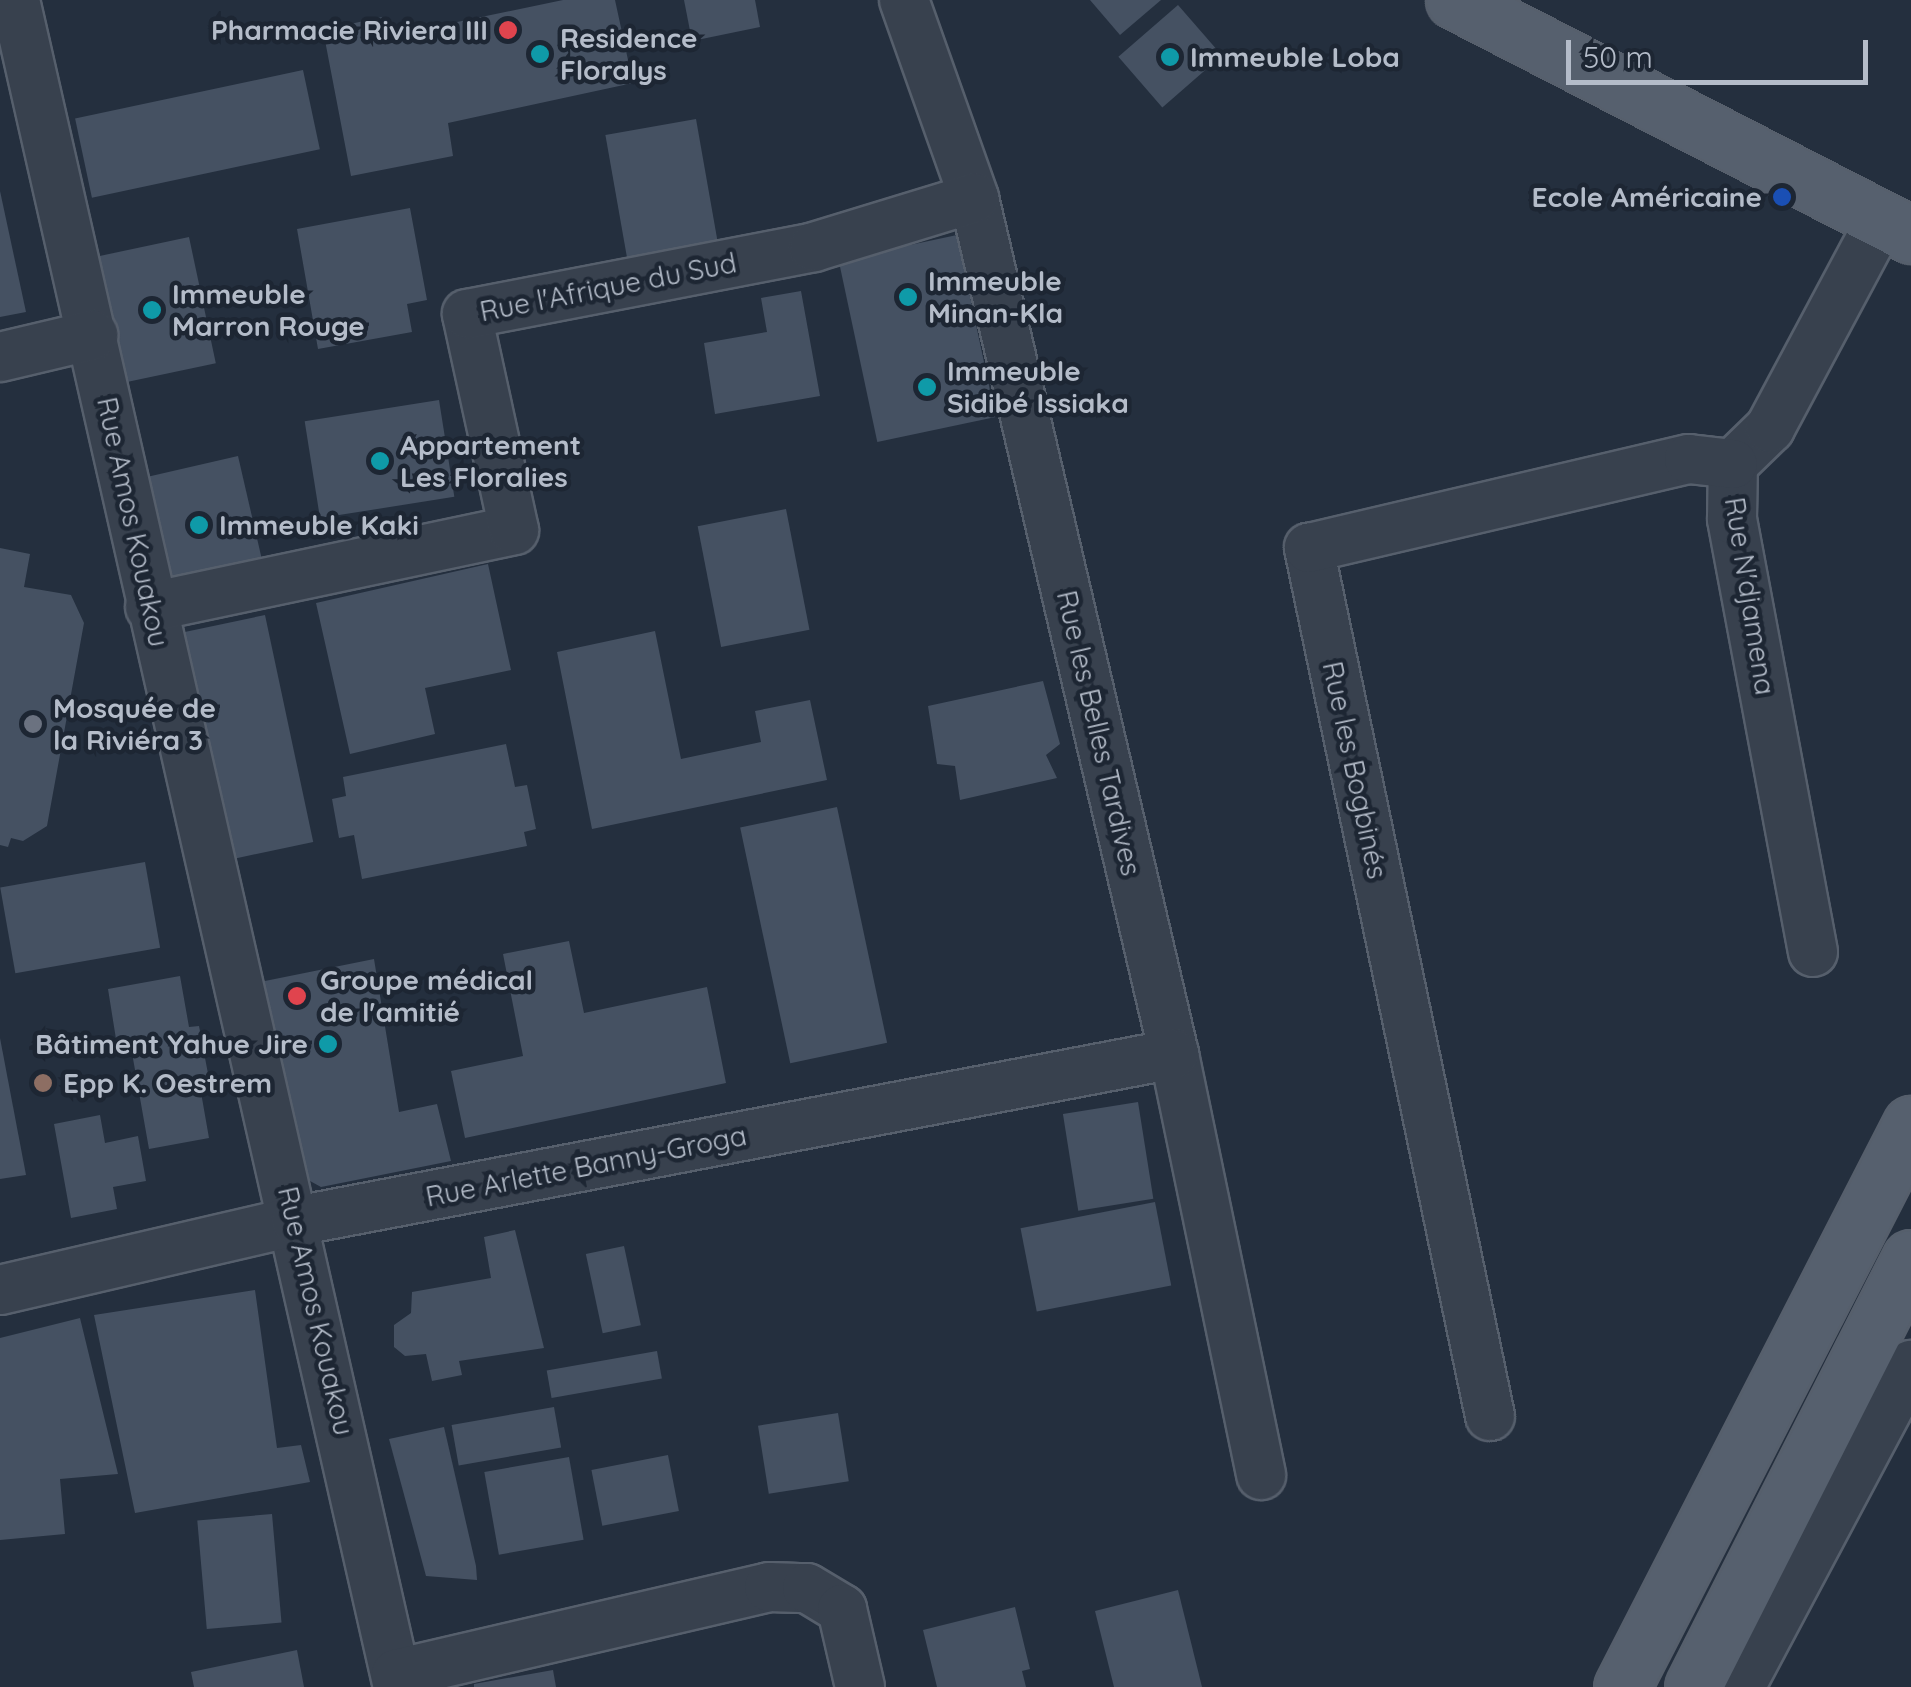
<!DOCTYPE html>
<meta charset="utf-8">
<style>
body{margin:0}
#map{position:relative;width:1911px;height:1687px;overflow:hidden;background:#242f3e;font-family:Quicksand,sans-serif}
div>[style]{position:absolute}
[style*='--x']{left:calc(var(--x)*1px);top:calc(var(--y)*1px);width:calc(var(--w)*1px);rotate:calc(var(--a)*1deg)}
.building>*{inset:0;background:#455162;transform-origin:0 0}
.roads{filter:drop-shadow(2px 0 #565f6c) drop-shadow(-2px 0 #565f6c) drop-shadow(0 2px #565f6c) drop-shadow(0 -2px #565f6c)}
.minor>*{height:48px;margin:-24px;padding:0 24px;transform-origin:24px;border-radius:24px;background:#38414e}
.major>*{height:55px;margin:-27.5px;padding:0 27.5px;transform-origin:27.5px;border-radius:27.5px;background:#56606e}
.dots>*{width:28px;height:28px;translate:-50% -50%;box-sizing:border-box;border:5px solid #1d2633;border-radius:50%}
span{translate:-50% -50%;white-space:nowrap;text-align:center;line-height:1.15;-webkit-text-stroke:9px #1d2633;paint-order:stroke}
.poi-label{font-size:28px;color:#b4bcc9;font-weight:700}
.right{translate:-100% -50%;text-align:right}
.left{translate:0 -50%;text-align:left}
.street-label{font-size:28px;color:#b4bcc9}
.scale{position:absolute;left:1566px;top:40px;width:302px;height:45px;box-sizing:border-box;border:5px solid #b4bcc9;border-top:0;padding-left:12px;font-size:30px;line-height:35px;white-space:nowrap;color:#b4bcc9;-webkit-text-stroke:8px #1d2633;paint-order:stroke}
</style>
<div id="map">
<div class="building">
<i style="clip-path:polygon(563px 0,615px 0,633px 83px,448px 123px,453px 156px,351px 176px,323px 30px,382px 17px,385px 37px)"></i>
<i style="clip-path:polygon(684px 0,755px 0,760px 27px,692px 41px)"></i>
<i style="clip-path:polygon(1090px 0,1161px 0,1120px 35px)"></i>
<i style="left:1178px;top:5px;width:67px;height:79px;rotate:49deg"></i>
<i style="left:303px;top:70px;width:81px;height:233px;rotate:78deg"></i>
<i style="left:696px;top:119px;width:132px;height:92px;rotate:80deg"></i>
<i style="clip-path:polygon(0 191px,26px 312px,0 317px)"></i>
<i style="clip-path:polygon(410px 208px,427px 300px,407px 304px,412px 332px,318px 349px,297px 229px)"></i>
<i style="left:957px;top:235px;width:186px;height:121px;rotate:78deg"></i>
<i style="left:189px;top:237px;width:129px;height:103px;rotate:78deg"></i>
<i style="clip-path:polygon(801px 291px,820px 396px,715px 414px,704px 343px,767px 332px,761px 298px)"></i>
<i style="left:439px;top:400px;width:98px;height:136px;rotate:81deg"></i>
<i style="left:238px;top:456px;width:116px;height:107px;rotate:77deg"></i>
<i style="left:786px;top:509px;width:123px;height:90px;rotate:79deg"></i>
<i style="clip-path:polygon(0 548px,30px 554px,24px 587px,71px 595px,84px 623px,47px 826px,23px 841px,11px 838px,8px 847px,0 845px)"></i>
<i style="clip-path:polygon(488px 564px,511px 670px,425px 688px,435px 734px,350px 754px,316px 603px)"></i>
<i style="left:265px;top:615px;width:232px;height:82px;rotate:78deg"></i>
<i style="clip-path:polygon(655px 631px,681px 759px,761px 742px,755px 711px,810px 700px,827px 780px,592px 829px,557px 652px)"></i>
<i style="clip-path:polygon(1043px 681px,1060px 744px,1046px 755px,1057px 778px,960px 800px,955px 766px,937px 764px,928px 706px)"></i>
<i style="clip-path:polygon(506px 744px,515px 787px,527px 785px,536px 829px,524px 832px,527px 846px,362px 879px,354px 835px,339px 838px,332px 799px,346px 796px,343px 777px)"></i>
<i style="left:837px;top:807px;width:241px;height:99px;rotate:78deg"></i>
<i style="left:145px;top:862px;width:87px;height:147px;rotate:80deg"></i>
<i style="clip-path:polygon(569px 941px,584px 1013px,707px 987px,726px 1083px,465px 1138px,451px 1071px,523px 1056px,503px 954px)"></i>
<i style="clip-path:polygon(374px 959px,399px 1112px,437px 1104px,451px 1161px,321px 1187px,299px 1175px,255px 983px)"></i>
<i style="clip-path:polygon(180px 976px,189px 1027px,199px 1026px,209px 1079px,199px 1081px,209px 1138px,149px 1149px,129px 1036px,116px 1039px,108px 989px)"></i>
<i style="clip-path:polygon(0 1038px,26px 1175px,0 1179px)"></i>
<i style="left:1138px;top:1102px;width:98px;height:76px;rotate:81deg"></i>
<i style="clip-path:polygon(100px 1115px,105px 1143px,138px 1136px,146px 1181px,113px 1187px,117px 1209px,71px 1218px,54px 1124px)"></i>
<i style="left:1155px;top:1202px;width:85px;height:137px;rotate:79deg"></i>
<i style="clip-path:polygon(515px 1230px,544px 1348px,459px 1361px,462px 1375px,432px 1381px,426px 1354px,405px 1356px,394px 1347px,394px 1325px,411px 1313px,412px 1292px,491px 1278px,484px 1237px)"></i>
<i style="left:624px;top:1246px;width:81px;height:39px;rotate:78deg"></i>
<i style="clip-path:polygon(255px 1290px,277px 1448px,301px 1445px,310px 1482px,135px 1513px,94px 1315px)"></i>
<i style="clip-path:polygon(80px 1318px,118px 1474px,60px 1479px,65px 1534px,0 1540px,0 1338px)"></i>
<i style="left:657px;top:1351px;width:28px;height:112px;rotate:80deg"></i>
<i style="left:554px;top:1407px;width:41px;height:104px;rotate:80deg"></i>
<i style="left:838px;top:1413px;width:69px;height:81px;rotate:81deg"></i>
<i style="clip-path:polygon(444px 1427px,476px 1566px,477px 1580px,426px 1576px,389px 1439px)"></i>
<i style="left:668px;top:1455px;width:57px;height:78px;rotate:79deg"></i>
<i style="left:569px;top:1457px;width:84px;height:86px;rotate:80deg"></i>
<i style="left:272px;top:1514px;width:109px;height:75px;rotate:85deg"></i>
<i style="clip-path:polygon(1178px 1590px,1202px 1687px,1114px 1687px,1095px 1611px)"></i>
<i style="clip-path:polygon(1015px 1607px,1030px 1669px,1022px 1671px,1026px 1687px,937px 1687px,923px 1630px)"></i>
<i style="clip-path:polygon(297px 1650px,304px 1687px,194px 1687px,191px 1672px)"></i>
<i style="clip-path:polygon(553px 1670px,556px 1687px,474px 1687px,474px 1684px)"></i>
</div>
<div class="roads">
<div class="minor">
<i style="--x:15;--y:0;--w:1730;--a:77.21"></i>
<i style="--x:904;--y:0;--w:210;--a:70.5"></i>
<i style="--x:974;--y:198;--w:879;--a:76.85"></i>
<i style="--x:1174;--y:1054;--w:430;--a:78.3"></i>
<i style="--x:0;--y:357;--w:96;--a:-13.3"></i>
<i style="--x:150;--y:607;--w:372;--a:-11.9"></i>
<i style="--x:514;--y:530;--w:221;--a:-102.3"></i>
<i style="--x:467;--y:314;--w:353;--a:-10.9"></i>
<i style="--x:814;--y:247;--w:167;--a:-17"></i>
<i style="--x:1813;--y:952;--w:441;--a:-100.6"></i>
<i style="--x:1732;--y:519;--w:55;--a:-89"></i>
<i style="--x:1733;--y:464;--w:52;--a:-44.2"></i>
<i style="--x:1770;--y:428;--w:236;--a:-61.9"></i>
<i style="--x:0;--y:1290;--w:304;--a:-13.1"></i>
<i style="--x:296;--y:1221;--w:894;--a:-10.77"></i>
<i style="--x:1490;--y:1416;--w:887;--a:-101.78"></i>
<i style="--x:1309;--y:548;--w:390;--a:-13.2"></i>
<i style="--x:1689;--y:459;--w:44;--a:6.5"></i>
<i style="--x:396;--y:1674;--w:383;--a:-13.1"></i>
<i style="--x:769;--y:1587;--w:38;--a:2"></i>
<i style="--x:807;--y:1588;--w:41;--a:31"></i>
<i style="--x:842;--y:1609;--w:80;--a:77"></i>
<i style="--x:1740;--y:1687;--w:365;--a:-62"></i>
</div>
<div class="major">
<i style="--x:1454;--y:0;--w:514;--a:27.21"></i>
<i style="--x:1622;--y:1687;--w:633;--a:-62.83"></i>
<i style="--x:1693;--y:1687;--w:481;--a:-63.1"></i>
</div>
</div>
<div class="dots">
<i style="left:508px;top:30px;background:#e0444e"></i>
<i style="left:540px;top:54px;background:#0f9aa8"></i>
<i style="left:1170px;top:57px;background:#0f9aa8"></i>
<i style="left:1782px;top:197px;background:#1a4fb4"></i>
<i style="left:908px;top:297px;background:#0f9aa8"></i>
<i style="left:152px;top:310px;background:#0f9aa8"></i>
<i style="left:927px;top:387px;background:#0f9aa8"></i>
<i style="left:380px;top:461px;background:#0f9aa8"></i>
<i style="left:199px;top:525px;background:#0f9aa8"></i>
<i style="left:33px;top:724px;background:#6b7280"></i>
<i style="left:297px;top:996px;background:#e0444e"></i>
<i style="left:328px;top:1044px;background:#0f9aa8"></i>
<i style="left:43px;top:1083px;background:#8d6e63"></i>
</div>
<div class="poi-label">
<span class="right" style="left:488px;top:30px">Pharmacie Riviera III</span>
<span class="left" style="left:560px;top:54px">Residence<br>Floralys</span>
<span class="left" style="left:1190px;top:57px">Immeuble Loba</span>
<span class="right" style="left:1762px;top:197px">Ecole Américaine</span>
<span class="left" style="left:928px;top:297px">Immeuble<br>Minan-Kla</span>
<span class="left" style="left:172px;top:310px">Immeuble<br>Marron Rouge</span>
<span class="left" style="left:947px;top:387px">Immeuble<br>Sidibé Issiaka</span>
<span class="left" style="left:400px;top:461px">Appartement<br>Les Floralies</span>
<span class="left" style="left:219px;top:525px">Immeuble Kaki</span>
<span class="left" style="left:53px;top:724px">Mosquée de<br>la Riviéra 3</span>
<span class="left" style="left:320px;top:996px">Groupe médical<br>de l'amitié</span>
<span class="right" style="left:308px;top:1044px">Bâtiment Yahue Jire</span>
<span class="left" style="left:63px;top:1083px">Epp K. Oestrem</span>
</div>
<div class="street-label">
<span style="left:608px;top:287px;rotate:-11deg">Rue l'Afrique du Sud</span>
<span style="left:133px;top:522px;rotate:78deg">Rue Amos Kouakou</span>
<span style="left:1750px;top:596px;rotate:81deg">Rue N'djamena</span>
<span style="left:1099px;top:733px;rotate:77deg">Rue les Belles Tardives</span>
<span style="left:1355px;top:770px;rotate:78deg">Rue les Bogbinés</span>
<span style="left:586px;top:1166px;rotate:-11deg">Rue Arlette Banny-Groga</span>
<span style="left:316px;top:1311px;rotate:77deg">Rue Amos Kouakou</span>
</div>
<div class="scale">50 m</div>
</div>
